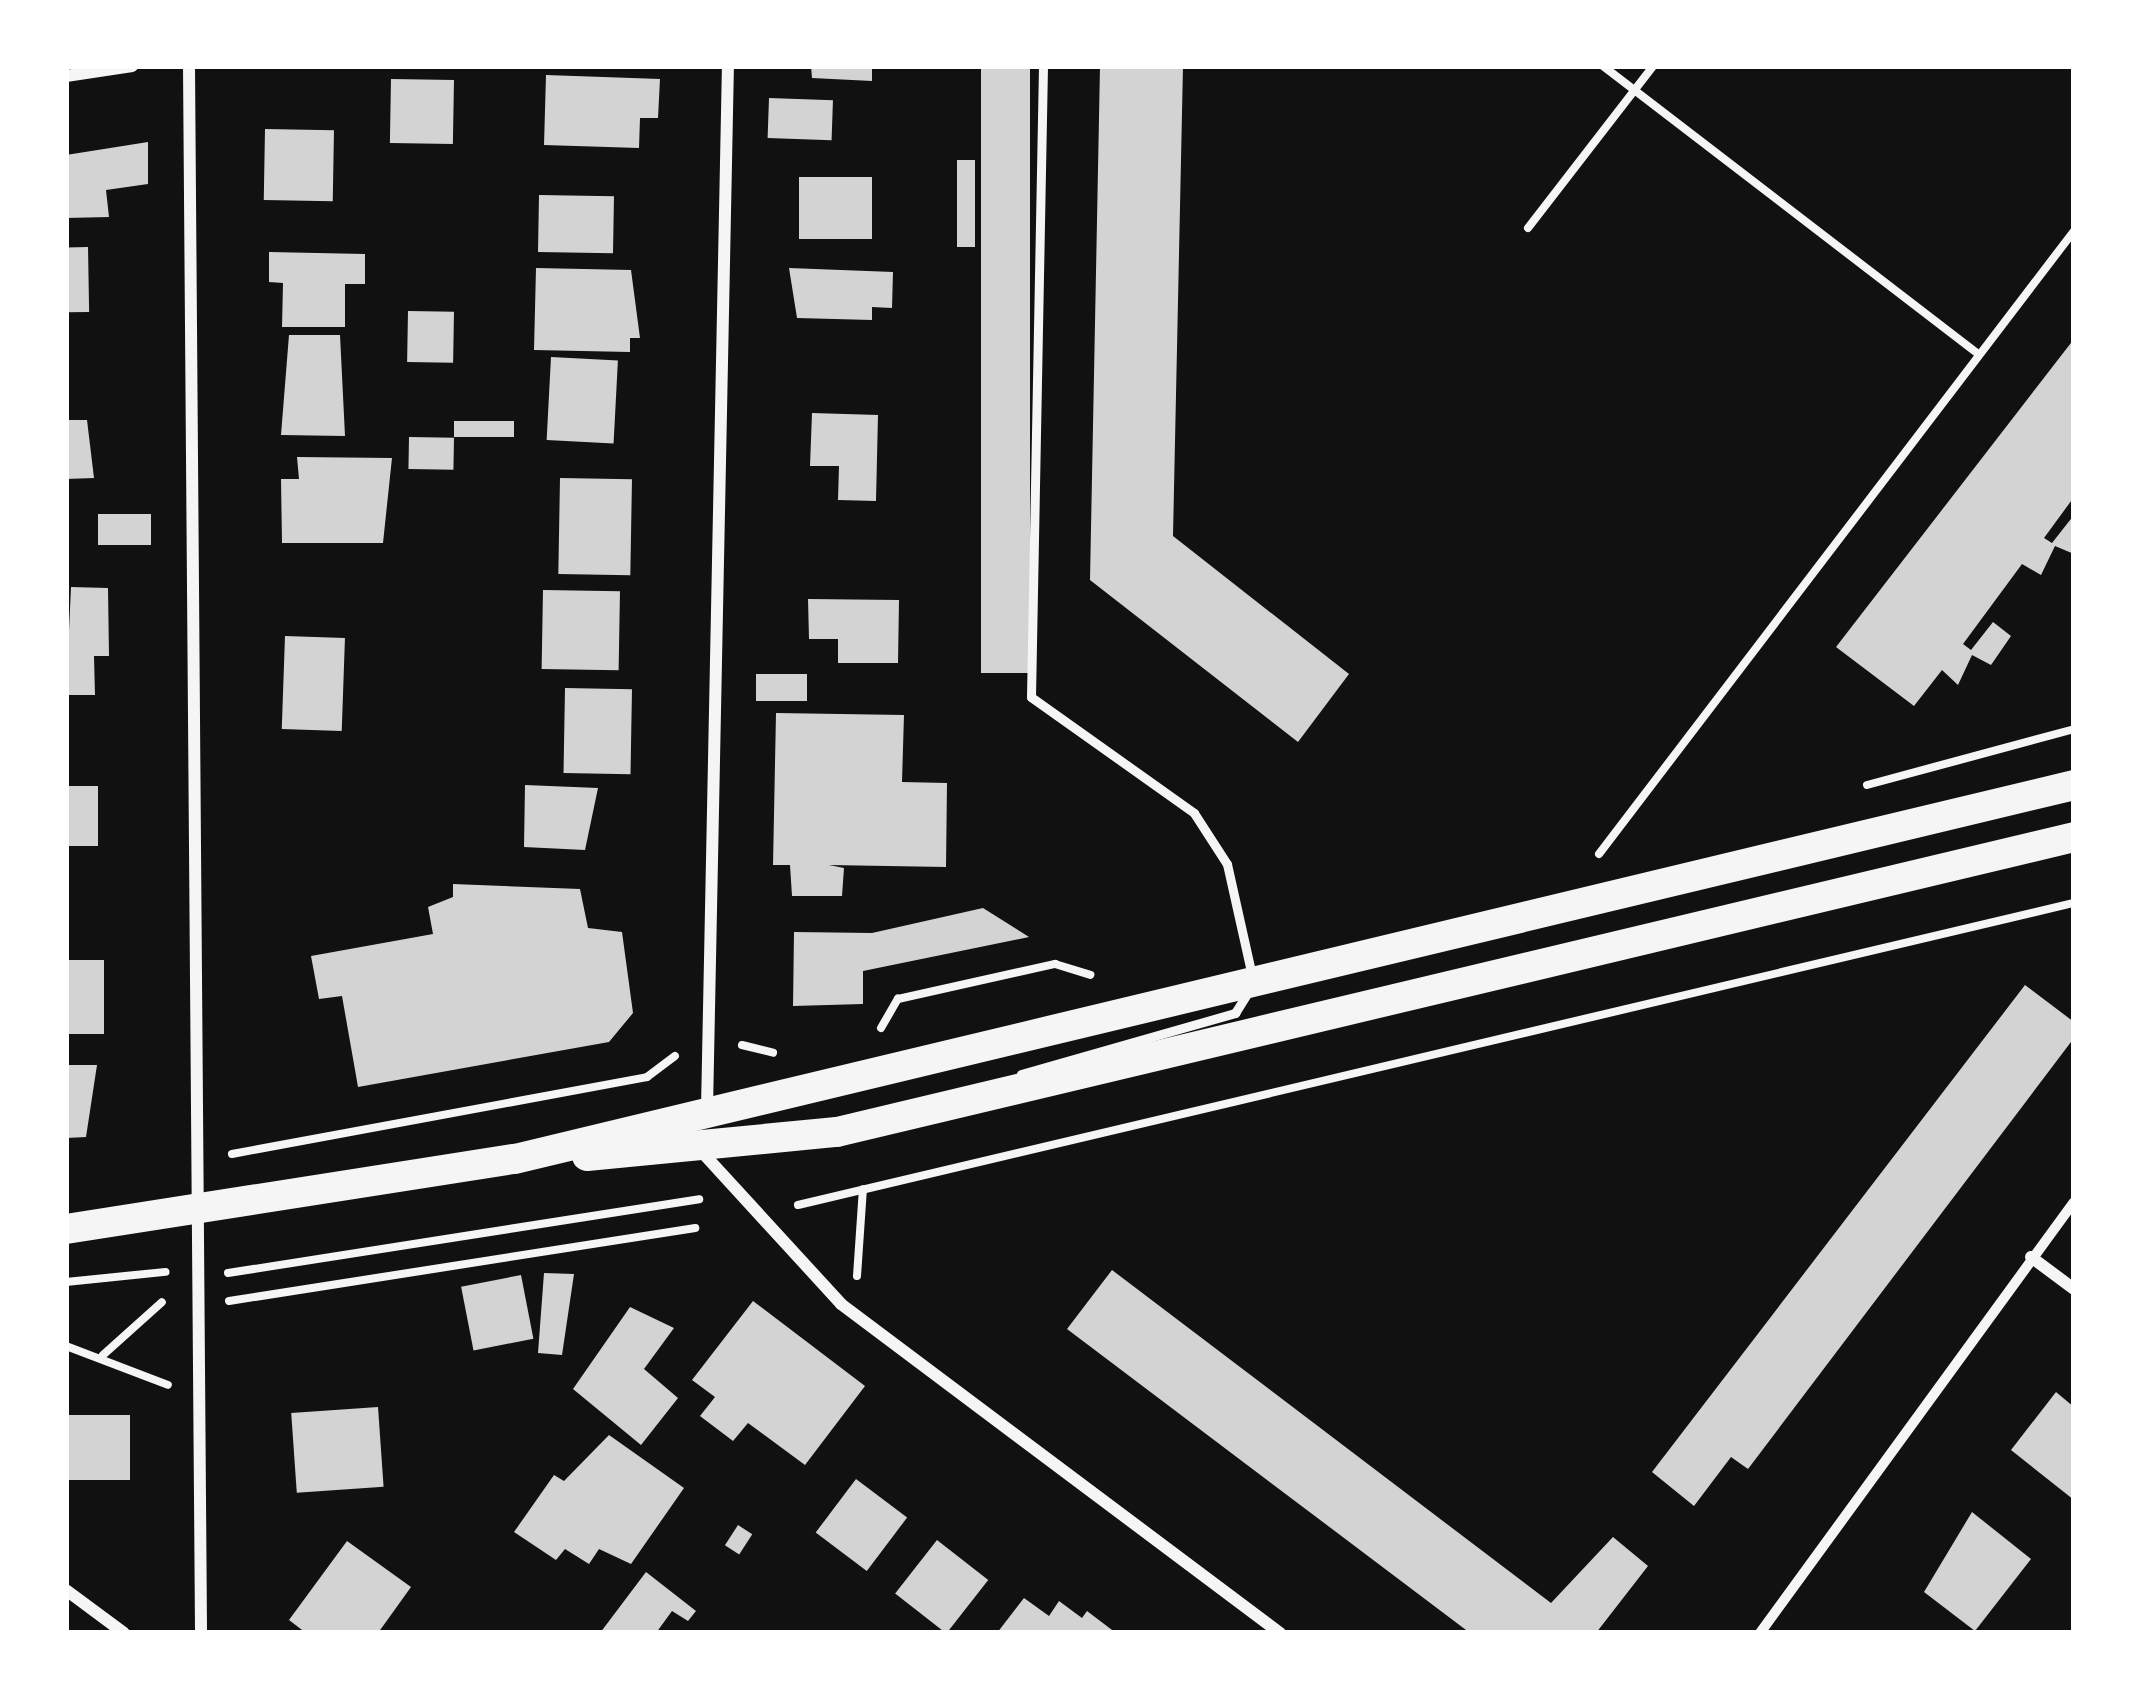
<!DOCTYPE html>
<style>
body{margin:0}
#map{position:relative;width:2140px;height:1699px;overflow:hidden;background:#111;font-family:Inter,sans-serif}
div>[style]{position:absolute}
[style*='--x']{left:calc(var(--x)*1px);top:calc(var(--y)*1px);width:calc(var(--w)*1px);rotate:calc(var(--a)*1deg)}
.building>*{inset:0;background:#d3d3d3;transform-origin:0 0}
.path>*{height:8px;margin:-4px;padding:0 4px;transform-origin:4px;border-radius:4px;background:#f5f5f5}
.service>*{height:9px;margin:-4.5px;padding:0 4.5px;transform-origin:4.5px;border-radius:4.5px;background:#f5f5f5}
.pedestrian>*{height:10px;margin:-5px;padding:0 5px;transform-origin:5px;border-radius:5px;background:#f5f5f5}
.minor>*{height:12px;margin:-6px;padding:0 6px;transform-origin:6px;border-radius:6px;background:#f5f5f5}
.primary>*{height:30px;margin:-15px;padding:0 15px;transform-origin:15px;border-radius:15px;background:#f5f5f5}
span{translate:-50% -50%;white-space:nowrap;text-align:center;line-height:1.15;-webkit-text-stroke:9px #fff;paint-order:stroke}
.frame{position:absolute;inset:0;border:69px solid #fff;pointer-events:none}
</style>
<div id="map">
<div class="building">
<i style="clip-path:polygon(811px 66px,872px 66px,872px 81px,812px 78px)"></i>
<i style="left:981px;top:66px;width:49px;height:607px"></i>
<i style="clip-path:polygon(1100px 66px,1183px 66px,1173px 536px,1349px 674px,1298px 742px,1090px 580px)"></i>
<i style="clip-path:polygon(546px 75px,660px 79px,658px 118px,640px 118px,639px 148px,544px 145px)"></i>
<i style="left:391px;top:79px;width:63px;height:64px;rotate:1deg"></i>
<i style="left:769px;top:98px;width:64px;height:40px;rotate:2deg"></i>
<i style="left:265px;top:129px;width:69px;height:71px;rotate:1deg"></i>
<i style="clip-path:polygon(148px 142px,148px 184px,106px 190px,109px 217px,66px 218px,66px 155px)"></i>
<i style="left:957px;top:160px;width:18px;height:87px"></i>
<i style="left:799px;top:177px;width:73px;height:62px"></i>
<i style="left:539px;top:195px;width:75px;height:57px;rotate:1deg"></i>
<i style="left:88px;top:247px;width:65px;height:22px;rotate:89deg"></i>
<i style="clip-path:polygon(269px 252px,365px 254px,365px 284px,345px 284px,345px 327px,282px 327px,283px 283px,269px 282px)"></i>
<i style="clip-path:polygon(536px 268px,631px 270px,640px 338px,630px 338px,630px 352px,534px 350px)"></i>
<i style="clip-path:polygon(789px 268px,893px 272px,892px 308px,872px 307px,872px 320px,797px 318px)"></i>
<i style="left:408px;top:311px;width:46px;height:51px;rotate:1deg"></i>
<i style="clip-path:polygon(289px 335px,340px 335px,345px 436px,281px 435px)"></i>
<i style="clip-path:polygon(2074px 339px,2074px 497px,2044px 538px,2052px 543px,2074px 515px,2074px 554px,2055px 546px,2041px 575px,2022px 564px,1963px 644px,1971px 650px,1993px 622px,2011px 636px,1991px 665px,1972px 655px,1958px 685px,1942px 670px,1914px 706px,1836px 647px)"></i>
<i style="left:551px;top:357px;width:67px;height:83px;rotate:3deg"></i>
<i style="clip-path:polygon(812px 413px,878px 415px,876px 501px,838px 500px,839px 466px,810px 466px)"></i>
<i style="clip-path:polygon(66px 420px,87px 420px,94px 478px,66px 479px)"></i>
<i style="left:454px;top:421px;width:60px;height:16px"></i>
<i style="left:409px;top:437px;width:45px;height:32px;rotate:1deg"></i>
<i style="clip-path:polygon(297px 457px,392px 458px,383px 543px,282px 543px,281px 479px,299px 479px)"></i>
<i style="left:560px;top:478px;width:72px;height:96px;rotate:1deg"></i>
<i style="left:151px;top:514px;width:31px;height:53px;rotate:90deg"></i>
<i style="clip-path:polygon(71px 587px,108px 588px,109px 656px,94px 656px,95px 695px,66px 695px)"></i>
<i style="left:543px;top:590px;width:77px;height:79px;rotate:1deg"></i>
<i style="clip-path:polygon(808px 599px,899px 600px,898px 663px,838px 663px,838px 639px,809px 639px)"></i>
<i style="left:285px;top:636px;width:60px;height:93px;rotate:2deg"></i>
<i style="left:756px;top:674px;width:51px;height:27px"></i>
<i style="left:565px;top:688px;width:67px;height:85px;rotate:1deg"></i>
<i style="clip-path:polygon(776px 713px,904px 715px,902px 782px,947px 783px,946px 867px,829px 865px,844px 868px,842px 896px,792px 896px,790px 865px,773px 865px)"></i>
<i style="clip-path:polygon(525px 785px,598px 788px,585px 850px,524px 847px)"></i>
<i style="left:66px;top:786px;width:32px;height:60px"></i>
<i style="clip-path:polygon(453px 884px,580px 889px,588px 928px,622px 932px,633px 1013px,609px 1042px,358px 1087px,342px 996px,319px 999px,311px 956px,433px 934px,428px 907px,453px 897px)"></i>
<i style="clip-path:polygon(983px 908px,1029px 937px,863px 971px,863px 1004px,793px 1006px,794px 932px,872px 933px)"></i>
<i style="left:104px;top:960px;width:74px;height:38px;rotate:90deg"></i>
<i style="clip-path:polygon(2025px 985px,2074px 1022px,2074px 1038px,1748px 1469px,1731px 1457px,1694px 1506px,1652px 1472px)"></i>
<i style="clip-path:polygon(66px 1065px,97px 1065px,86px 1137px,66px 1138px)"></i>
<i style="clip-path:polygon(1112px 1270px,1551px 1603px,1613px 1537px,1648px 1566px,1596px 1633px,1470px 1633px,1067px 1329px)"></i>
<i style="clip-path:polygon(544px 1273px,574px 1274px,562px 1355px,538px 1353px)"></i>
<i style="left:521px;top:1275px;width:65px;height:61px;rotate:79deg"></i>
<i style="clip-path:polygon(753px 1301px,865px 1386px,805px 1465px,748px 1423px,733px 1441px,700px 1416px,715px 1397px,692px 1380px)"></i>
<i style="clip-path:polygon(630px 1307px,674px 1328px,644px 1369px,678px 1398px,641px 1445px,573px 1389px)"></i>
<i style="clip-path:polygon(2056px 1392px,2074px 1407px,2074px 1500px,2011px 1450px)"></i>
<i style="left:378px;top:1407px;width:80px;height:87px;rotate:86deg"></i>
<i style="left:66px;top:1415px;width:64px;height:65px"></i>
<i style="clip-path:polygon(609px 1435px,684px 1488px,631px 1564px,599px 1549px,589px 1564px,565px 1549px,556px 1560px,514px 1532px,554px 1475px,564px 1481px)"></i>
<i style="left:856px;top:1479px;width:64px;height:67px;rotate:37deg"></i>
<i style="clip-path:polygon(1972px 1512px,2031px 1559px,1975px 1631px,1924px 1592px)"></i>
<i style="left:738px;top:1525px;width:17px;height:24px;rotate:33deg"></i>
<i style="left:937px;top:1540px;width:65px;height:68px;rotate:38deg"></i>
<i style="clip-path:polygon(347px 1541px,411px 1587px,378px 1633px,306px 1633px,289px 1620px)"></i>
<i style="clip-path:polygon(646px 1572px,696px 1611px,688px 1621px,672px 1611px,656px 1633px,600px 1633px)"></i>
<i style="clip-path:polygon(1024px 1598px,1049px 1616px,1059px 1601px,1082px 1618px,1087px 1611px,1116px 1633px,997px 1633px)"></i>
</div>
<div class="path">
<i style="--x:1603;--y:66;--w:474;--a:37.5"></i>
<i style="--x:1528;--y:228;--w:205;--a:-52.3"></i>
<i style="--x:1867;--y:785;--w:214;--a:-15.1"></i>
<i style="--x:1599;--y:854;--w:783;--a:-52.68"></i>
<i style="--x:881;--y:1028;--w:34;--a:-60"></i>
<i style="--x:898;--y:999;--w:161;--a:-12.6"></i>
<i style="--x:1055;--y:964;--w:37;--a:17"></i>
<i style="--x:742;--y:1045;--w:32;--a:14"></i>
<i style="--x:232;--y:1154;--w:422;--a:-10.5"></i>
<i style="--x:647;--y:1077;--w:35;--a:-37"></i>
<i style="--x:798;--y:1205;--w:1311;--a:-13.32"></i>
<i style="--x:228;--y:1273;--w:477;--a:-8.9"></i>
<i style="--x:857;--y:1276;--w:87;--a:-86.1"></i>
<i style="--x:66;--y:1282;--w:100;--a:-5.8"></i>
<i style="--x:229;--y:1301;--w:472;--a:-8.9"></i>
<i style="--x:66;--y:1346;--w:109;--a:20.9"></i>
<i style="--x:103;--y:1355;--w:79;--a:-41.9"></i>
</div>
<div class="service">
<i style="--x:1043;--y:66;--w:631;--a:91.09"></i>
<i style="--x:1031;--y:697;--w:200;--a:35.4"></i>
<i style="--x:1194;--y:813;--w:61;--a:57.1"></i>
<i style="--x:1227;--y:864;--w:115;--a:77.4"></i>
<i style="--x:1021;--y:1074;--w:223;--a:-15.9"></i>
<i style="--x:1235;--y:1013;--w:25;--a:-58"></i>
</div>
<div class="pedestrian">
<i style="--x:1760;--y:1633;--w:533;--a:-53.93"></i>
</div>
<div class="minor">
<i style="--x:189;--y:66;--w:1567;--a:89.56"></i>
<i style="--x:66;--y:76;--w:67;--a:-8.6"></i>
<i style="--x:707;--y:1109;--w:1043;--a:-88.85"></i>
<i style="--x:701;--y:1151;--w:207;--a:47.5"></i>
<i style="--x:841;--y:1304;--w:549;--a:36.85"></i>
<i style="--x:2031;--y:1257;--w:54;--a:36.7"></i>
<i style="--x:66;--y:1590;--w:72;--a:36.6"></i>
</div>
<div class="primary">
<i style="--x:587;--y:1156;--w:251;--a:-5.5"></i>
<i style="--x:837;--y:1132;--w:1272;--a:-13.41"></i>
<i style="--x:66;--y:1229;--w:454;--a:-8.9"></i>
<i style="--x:515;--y:1159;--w:1603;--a:-13.49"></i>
</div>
<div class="frame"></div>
</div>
